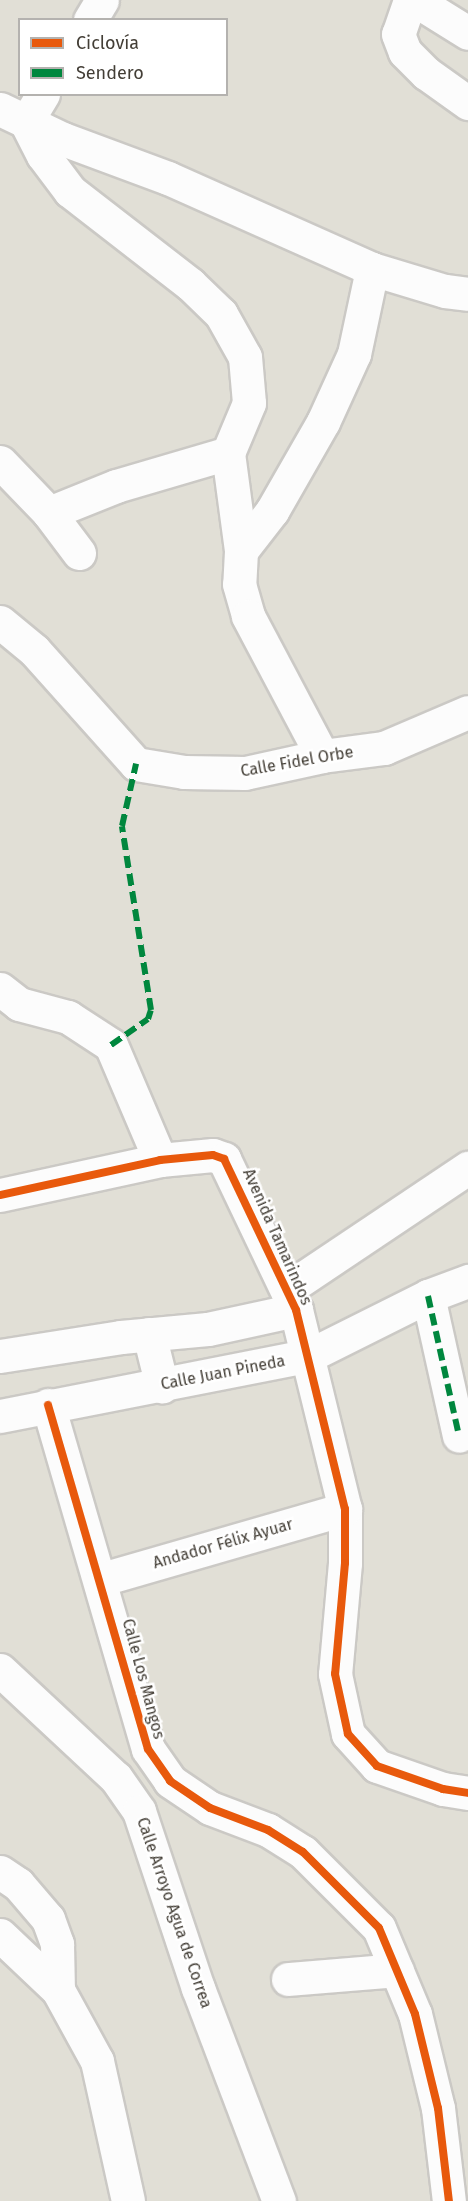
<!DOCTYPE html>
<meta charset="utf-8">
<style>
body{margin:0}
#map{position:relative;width:468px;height:2201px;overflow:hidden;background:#eeede9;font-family:"Fira Sans",sans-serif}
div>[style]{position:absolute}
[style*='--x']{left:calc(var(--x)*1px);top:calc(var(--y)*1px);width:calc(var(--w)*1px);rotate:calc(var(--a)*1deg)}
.residential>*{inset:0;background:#e1dfd6}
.roads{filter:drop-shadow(2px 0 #cbc9c5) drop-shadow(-2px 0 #cbc9c5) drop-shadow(0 2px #cbc9c5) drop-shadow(0 -2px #cbc9c5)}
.minor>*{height:33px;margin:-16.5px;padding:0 16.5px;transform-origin:16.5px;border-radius:16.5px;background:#fcfcfc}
.tertiary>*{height:33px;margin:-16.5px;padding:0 16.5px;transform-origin:16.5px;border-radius:16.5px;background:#fcfcfc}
.quiet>*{height:6px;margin-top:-3px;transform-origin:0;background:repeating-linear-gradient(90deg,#00873e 0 12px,transparent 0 18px)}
.cycleway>*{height:8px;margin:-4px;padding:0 4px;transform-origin:4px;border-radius:4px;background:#e8590c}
span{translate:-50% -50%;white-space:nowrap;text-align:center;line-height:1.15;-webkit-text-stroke:5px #fff;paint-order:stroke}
.street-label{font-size:16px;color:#433e36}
.legend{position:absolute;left:18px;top:18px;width:210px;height:78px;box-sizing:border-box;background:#fff;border:2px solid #b4b2af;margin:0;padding:8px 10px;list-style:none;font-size:18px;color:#433e36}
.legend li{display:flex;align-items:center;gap:12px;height:30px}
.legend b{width:30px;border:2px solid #b4b2af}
</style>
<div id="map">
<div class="residential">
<i style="clip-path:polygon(evenodd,0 0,468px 0,468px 2201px,0 2201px,0 0,20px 20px,226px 20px,226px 94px,20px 94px,20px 20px)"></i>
</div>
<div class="roads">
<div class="minor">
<i style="--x:410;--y:0;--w:36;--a:109"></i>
<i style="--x:398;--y:34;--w:19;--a:69"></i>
<i style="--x:405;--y:52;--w:30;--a:45"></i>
<i style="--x:426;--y:73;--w:52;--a:35.5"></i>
<i style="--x:415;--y:0;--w:62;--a:31.9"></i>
<i style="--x:90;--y:20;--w:23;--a:-59"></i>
<i style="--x:43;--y:94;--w:33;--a:121"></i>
<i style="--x:26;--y:122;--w:37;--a:63"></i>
<i style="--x:43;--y:155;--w:45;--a:53.1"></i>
<i style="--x:70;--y:191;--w:152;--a:37.8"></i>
<i style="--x:190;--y:284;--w:43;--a:44.1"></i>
<i style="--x:221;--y:314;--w:49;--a:60.8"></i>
<i style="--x:245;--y:357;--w:46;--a:85"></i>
<i style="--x:249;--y:403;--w:54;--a:112.8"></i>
<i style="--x:228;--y:453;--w:99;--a:82.4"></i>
<i style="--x:241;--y:551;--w:33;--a:93"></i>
<i style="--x:239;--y:584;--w:33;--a:74"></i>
<i style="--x:248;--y:616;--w:158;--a:62.1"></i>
<i style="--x:0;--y:109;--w:70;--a:25.5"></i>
<i style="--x:63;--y:139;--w:112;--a:20.4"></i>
<i style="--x:168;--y:178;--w:223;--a:24"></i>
<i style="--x:372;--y:269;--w:76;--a:16.8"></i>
<i style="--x:445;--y:291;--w:23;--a:7"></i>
<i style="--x:0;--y:462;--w:71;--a:46.1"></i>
<i style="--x:49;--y:513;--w:50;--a:53.1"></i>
<i style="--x:49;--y:513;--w:72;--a:-21.9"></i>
<i style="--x:116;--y:486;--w:117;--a:-16.4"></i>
<i style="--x:241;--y:551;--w:51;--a:-52.2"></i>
<i style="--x:272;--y:511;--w:103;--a:-60.2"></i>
<i style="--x:323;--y:422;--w:75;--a:-65.5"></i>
<i style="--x:354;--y:354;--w:87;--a:-78"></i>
<i style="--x:0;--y:622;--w:44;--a:39.5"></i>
<i style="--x:34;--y:650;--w:153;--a:48.2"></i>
<i style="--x:136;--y:764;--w:49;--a:9.5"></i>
<i style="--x:184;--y:772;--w:61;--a:0.9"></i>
<i style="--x:245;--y:773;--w:79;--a:-12.4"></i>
<i style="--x:322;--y:756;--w:63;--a:-7.4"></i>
<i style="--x:384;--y:748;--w:91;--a:-23.2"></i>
<i style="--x:0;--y:989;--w:24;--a:38"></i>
<i style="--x:19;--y:1004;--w:51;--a:14.9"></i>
<i style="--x:68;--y:1017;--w:51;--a:33.1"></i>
<i style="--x:111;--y:1045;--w:125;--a:66.9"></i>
<i style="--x:0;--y:1195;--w:164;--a:-12.3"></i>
<i style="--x:160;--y:1160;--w:53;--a:-5.4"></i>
<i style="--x:213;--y:1155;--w:12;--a:20"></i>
<i style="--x:224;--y:1159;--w:167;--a:64.5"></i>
<i style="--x:296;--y:1310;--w:205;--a:76.2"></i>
<i style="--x:345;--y:1509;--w:54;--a:90"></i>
<i style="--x:345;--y:1563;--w:111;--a:95.1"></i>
<i style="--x:335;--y:1674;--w:61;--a:77.8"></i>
<i style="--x:348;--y:1734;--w:43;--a:47.8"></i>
<i style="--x:377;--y:1766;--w:70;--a:19.2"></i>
<i style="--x:443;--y:1789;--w:25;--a:9"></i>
<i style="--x:287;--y:1289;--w:218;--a:-33.8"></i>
<i style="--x:428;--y:1296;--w:143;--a:77.5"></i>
<i style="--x:149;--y:1334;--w:54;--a:76"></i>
<i style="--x:0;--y:1356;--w:122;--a:-8.9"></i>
<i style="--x:121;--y:1337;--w:87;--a:-5.3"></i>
<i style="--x:208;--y:1329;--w:90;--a:-12.2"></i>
<i style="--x:48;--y:1405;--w:358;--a:73.8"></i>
<i style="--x:148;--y:1749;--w:39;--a:55"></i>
<i style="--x:170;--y:1781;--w:48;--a:34"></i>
<i style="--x:210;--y:1808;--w:62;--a:20.8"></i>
<i style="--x:268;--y:1830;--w:41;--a:32.2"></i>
<i style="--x:303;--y:1852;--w:107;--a:45"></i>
<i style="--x:379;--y:1928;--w:93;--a:67.3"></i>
<i style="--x:415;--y:2014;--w:97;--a:76.3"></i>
<i style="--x:438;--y:2108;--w:94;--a:83.3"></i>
<i style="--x:0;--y:1416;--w:316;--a:-11.1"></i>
<i style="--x:310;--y:1355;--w:132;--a:-26.6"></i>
<i style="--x:428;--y:1296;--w:43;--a:-20.6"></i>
<i style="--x:102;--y:1579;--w:253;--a:-16.1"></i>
<i style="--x:0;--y:1670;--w:158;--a:43"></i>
<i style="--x:116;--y:1778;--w:40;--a:55.1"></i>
<i style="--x:139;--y:1811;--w:187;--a:71.6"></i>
<i style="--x:198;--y:1988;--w:228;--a:69.2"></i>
<i style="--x:288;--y:1979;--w:109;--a:-4.7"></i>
</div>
<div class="tertiary">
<i style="--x:0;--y:1872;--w:22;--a:34"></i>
<i style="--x:18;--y:1884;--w:46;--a:49.4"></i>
<i style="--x:48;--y:1919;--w:27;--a:70"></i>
<i style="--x:57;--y:1944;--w:46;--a:88.8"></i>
<i style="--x:0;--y:1935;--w:80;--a:43.5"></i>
<i style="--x:58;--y:1990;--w:81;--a:61.2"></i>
<i style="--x:97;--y:2061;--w:143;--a:77.5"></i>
</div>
</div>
<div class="quiet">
<i style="--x:111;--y:1045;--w:45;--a:-35.1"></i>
<i style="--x:148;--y:1019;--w:9;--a:-72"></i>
<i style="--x:151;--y:1010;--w:186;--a:-99"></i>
<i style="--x:122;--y:826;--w:64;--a:-77.3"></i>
<i style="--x:428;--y:1296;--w:143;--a:77.5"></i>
</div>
<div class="cycleway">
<i style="--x:0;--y:1195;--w:164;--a:-12.3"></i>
<i style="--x:160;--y:1160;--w:53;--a:-5.4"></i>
<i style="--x:213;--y:1155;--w:12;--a:20"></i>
<i style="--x:224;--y:1159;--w:167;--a:64.5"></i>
<i style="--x:296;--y:1310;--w:205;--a:76.2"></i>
<i style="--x:345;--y:1509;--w:54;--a:90"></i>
<i style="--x:345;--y:1563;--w:111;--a:95.1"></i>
<i style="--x:335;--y:1674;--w:61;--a:77.8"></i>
<i style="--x:348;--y:1734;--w:43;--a:47.8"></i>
<i style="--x:377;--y:1766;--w:70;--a:19.2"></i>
<i style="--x:443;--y:1789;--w:25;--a:9"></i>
<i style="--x:48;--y:1405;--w:358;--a:73.8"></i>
<i style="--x:148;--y:1749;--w:39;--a:55"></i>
<i style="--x:170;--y:1781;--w:48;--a:34"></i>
<i style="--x:210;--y:1808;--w:62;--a:20.8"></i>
<i style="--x:268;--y:1830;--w:41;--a:32.2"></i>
<i style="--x:303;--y:1852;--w:107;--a:45"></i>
<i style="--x:379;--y:1928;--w:93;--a:67.3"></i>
<i style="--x:415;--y:2014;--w:97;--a:76.3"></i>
<i style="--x:438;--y:2108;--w:94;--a:83.3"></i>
</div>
<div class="street-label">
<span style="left:297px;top:762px;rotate:-10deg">Calle Fidel Orbe</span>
<span style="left:277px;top:1237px;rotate:66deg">Avenida Tamarindos</span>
<span style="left:223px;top:1373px;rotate:-11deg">Calle Juan Pineda</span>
<span style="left:223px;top:1544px;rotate:-16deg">Andador Félix Ayuar</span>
<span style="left:143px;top:1679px;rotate:75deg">Calle Los Mangos</span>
<span style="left:174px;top:1913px;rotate:71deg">Calle Arroyo Agua de Correa</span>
</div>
<ul class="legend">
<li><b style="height:8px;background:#e8590c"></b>Ciclovía</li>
<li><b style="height:8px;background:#00873e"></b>Sendero</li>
</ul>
</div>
